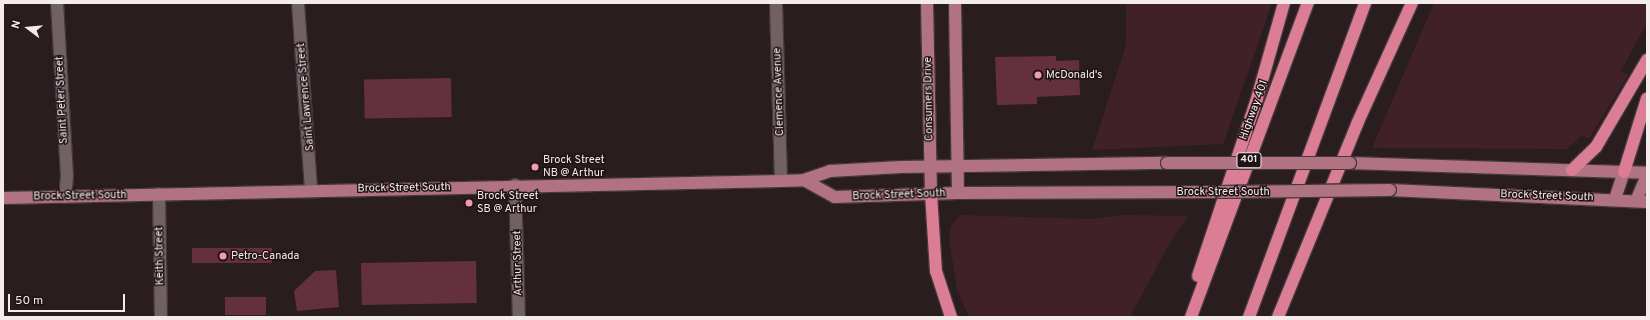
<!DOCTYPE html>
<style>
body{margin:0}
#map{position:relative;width:1650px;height:320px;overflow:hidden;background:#2a1d1f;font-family:Overpass,sans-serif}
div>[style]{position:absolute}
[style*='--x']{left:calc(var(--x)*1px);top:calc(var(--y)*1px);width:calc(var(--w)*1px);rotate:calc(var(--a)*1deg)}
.green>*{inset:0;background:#402129}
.building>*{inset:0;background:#65303e;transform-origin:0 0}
.roads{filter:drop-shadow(1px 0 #44393b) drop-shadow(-1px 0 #44393b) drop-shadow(0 1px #44393b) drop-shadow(0 -1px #44393b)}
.minor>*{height:12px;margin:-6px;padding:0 6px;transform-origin:6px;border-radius:6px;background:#716164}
.major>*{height:12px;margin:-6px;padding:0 6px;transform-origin:6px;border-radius:6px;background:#b17281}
.highway>*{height:12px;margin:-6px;padding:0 6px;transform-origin:6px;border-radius:6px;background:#db7d94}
.bridges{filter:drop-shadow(1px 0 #44393b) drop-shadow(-1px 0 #44393b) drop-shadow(0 1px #44393b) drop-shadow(0 -1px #44393b)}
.major-bridge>*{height:12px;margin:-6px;padding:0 6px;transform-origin:6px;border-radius:6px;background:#b17281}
.dots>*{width:11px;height:11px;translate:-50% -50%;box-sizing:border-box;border:2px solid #201316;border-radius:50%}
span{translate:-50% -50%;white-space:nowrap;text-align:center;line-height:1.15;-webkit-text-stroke:3px #201316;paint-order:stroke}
.shield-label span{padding:1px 3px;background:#201316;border:1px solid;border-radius:3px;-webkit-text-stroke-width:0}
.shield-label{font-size:10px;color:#f4ebed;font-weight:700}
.poi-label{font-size:11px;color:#f4ebed}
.left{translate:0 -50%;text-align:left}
.street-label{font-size:11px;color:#f4ebed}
.frame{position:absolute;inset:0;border:4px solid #f4ebed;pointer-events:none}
.north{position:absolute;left:8px;top:8px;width:40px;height:40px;-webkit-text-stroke:3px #201316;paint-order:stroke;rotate:286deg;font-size:11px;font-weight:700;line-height:16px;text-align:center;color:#f4ebed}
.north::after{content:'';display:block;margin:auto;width:14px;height:18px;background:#f4ebed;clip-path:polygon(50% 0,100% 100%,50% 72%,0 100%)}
.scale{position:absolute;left:8px;top:294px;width:117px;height:18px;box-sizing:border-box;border:2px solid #f4ebed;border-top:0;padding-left:5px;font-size:12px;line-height:14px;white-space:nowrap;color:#f4ebed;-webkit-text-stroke:3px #201316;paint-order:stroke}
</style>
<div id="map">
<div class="green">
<i style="clip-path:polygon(1126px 3px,1272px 3px,1223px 144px,1092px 150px,1126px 45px)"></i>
<i style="clip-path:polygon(1434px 3px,1647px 3px,1647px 22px,1621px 71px,1628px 75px,1589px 139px,1582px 135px,1567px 149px,1372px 148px)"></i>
<i style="clip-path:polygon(960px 215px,1091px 219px,1125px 215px,1188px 216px,1168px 246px,1130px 317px,969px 317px,957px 289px,949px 239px,951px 226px)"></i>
</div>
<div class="building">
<i style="clip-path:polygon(1056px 56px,1056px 61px,1079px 60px,1080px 95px,1037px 97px,1037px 104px,997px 105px,995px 57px)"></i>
<i style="left:451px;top:78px;width:39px;height:87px;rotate:89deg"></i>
<i style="left:272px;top:248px;width:15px;height:80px;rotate:90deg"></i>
<i style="left:476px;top:261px;width:42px;height:115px;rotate:89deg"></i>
<i style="clip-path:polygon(336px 270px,339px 307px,297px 311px,294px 291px,315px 271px)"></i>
<i style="left:266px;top:297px;width:18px;height:41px;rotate:90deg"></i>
</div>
<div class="roads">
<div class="minor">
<i style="--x:57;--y:3;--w:173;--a:86.7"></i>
<i style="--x:67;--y:176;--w:21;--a:95"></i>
<i style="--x:298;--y:3;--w:187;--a:86"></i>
<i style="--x:776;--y:3;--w:178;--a:88.4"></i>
<i style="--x:515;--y:185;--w:132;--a:88.3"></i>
<i style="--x:159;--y:194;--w:123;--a:89.1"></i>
</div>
<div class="major">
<i style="--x:927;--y:3;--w:191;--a:88.8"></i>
<i style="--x:955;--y:3;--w:190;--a:89.1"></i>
<i style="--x:1350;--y:163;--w:297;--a:1.9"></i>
<i style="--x:804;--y:180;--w:35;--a:29"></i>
<i style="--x:835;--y:197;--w:123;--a:-1.9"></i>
<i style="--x:958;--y:193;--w:262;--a:-0.2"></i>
<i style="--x:1390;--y:190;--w:257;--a:2.7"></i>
<i style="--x:3;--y:198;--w:778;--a:-1.25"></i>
<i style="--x:781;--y:181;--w:23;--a:-2"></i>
<i style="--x:804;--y:180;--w:28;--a:-19"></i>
<i style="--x:830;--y:171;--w:71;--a:-3.2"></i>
<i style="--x:901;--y:167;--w:266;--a:-0.9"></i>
<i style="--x:1615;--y:199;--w:28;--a:-72"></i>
<i style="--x:1636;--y:201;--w:28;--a:-67"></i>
</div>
<div class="highway">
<i style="--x:1572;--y:170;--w:33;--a:-44"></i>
<i style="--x:1596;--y:147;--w:101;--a:-59.6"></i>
<i style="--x:1624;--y:172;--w:77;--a:-72.7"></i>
<i style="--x:931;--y:194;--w:77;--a:86.3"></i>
<i style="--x:936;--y:271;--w:48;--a:71.9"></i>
<i style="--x:1198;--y:276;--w:183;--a:-71.6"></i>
<i style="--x:1256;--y:102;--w:103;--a:-74.2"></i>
<i style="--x:1191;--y:317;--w:335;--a:-69.6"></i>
<i style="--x:1249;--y:317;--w:335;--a:-69.7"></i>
<i style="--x:1278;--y:317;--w:209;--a:-67.7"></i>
<i style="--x:1357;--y:124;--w:133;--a:-65.6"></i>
</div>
</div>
<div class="bridges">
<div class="major-bridge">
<i style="--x:1167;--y:163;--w:183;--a:0"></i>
<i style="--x:1220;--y:192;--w:170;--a:-0.7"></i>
</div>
</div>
<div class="dots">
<i style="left:1038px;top:75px;background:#f29aae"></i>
<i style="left:535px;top:167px;background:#f29aae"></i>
<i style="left:469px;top:203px;background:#f29aae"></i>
<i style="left:223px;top:256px;background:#f29aae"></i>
</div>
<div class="shield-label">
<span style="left:1249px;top:160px">401</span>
</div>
<div class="poi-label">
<span class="left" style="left:1046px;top:75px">McDonald's</span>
<span class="left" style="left:543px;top:167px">Brock Street<br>NB @ Arthur</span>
<span class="left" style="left:477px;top:203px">Brock Street<br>SB @ Arthur</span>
<span class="left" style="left:231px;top:256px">Petro-Canada</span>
</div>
<div class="street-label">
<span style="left:779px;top:92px;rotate:-92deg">Clemence Avenue</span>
<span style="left:306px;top:97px;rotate:-95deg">Saint Lawrence Street</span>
<span style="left:929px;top:99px;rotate:-91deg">Consumers Drive</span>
<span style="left:62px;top:100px;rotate:-93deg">Saint Peter Street</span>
<span style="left:1254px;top:110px;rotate:-70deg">Highway 401</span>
<span style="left:404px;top:188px;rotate:-1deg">Brock Street South</span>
<span style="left:1223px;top:192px">Brock Street South</span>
<span style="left:899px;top:195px;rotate:-2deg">Brock Street South</span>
<span style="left:80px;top:196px;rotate:-1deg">Brock Street South</span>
<span style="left:1547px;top:196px;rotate:2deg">Brock Street South</span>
<span style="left:160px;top:256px;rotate:-91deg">Keith Street</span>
<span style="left:518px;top:263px;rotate:-91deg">Arthur Street</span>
</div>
<div class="frame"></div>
<div class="north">N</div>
<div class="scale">50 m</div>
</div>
